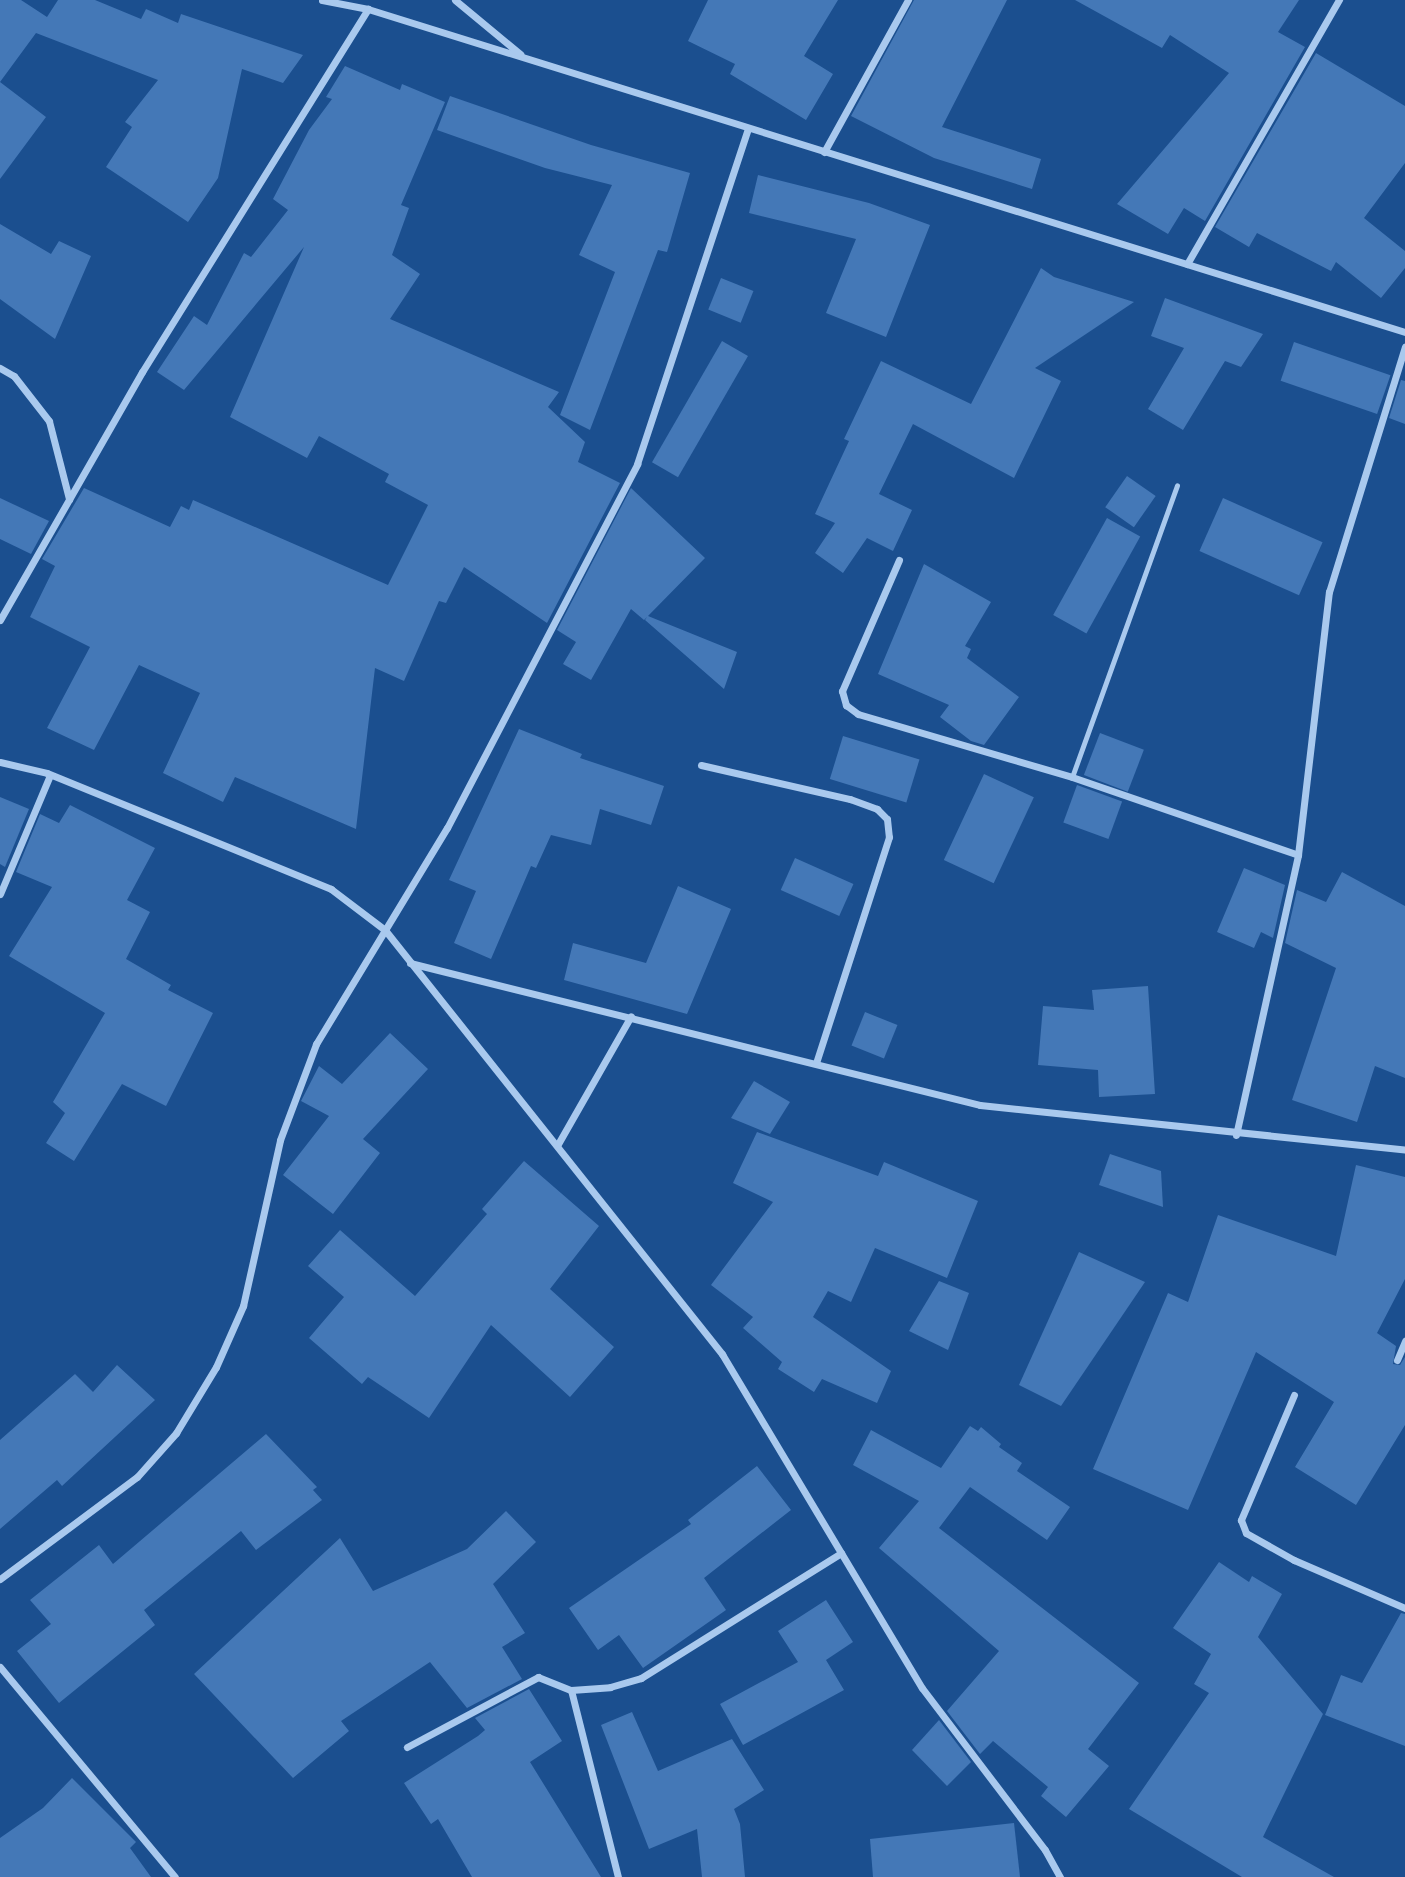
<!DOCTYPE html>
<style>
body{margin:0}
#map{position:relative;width:1405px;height:1877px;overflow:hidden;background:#1b4f8f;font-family:Ubuntu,sans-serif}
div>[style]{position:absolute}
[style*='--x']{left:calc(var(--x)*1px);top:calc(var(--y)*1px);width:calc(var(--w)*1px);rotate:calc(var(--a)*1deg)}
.building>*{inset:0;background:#4478b7;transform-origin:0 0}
.service>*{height:5px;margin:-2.5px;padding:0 2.5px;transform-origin:2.5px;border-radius:2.5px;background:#a9c9ee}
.minor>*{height:7px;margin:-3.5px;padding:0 3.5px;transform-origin:3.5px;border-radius:3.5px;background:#a9c9ee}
span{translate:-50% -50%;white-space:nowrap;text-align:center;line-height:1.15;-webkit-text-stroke:7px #1b4f8f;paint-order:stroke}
</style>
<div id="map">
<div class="building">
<i style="clip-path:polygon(0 0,21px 0,47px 17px,58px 0,95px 0,141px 19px,146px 9px,178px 23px,181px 14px,303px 55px,283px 83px,242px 69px,218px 178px,188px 222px,106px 167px,132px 127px,125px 122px,158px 80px,36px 33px,0 82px,46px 117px,0 179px)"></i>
<i style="clip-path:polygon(708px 0,838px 0,804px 56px,833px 74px,806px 120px,730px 74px,735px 64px,688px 41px)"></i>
<i style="clip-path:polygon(914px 0,1007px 0,942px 127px,1041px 159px,1032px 189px,934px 158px,851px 116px)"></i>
<i style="clip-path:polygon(1075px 0,1299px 0,1278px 32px,1305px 47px,1205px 221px,1184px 208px,1168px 234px,1117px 204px,1229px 73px,1170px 35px,1162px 48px)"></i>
<i style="clip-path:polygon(1316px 53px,1405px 106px,1405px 163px,1364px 218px,1405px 251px,1405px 268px,1381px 298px,1336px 262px,1331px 271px,1257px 233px,1249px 247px,1215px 227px)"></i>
<i style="clip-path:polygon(345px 66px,400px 90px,402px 84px,445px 102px,401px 205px,409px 208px,392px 255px,420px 274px,390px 319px,559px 392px,548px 407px,585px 442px,578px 462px,620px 483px,547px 623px,464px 567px,446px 603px,439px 601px,404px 681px,375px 668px,356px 829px,235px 777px,223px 802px,163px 773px,200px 693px,139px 665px,94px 750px,47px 728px,90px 647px,30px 617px,55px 566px,42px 559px,84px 488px,170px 527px,181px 506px,189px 510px,193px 500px,388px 585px,428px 505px,385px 482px,389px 474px,319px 436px,307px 458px,230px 417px,304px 247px,184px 390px,157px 372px,194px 316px,207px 325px,244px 253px,251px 257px,288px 210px,273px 199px,309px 130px,332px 99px,326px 97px)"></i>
<i style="clip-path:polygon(450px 96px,591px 145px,690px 173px,667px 252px,658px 250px,590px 430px,560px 415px,615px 272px,579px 255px,612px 185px,545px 168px,437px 130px)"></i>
<i style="clip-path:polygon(758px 175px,869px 203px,930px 225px,886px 337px,826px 313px,856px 239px,749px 213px)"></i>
<i style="clip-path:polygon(0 224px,51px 254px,59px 241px,91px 256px,55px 339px,0 299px)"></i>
<i style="clip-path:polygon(1041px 268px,1054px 277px,1134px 302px,1035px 368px,1061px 381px,1014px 478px,913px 424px,879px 494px,912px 510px,893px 551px,867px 538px,843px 573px,815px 553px,835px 523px,815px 514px,849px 441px,844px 439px,881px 361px,971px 404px)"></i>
<i style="left:721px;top:278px;width:35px;height:34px;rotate:22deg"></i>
<i style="clip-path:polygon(1165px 298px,1263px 334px,1241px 367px,1225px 361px,1183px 430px,1148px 409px,1184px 348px,1151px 336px)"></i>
<i style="left:722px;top:341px;width:30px;height:140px;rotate:30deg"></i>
<i style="left:1294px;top:342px;width:102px;height:41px;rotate:19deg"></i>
<i style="clip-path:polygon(1401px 380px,1405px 381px,1405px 424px,1389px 418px)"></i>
<i style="left:1127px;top:476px;width:35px;height:38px;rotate:35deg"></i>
<i style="clip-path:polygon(631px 488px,705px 558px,648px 616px,737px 652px,724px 689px,645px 620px,647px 617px,644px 620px,631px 609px,591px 680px,563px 664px,576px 642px,557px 630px)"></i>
<i style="clip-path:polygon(0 498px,49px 521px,31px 554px,0 539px)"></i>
<i style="left:1223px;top:498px;width:109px;height:58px;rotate:24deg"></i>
<i style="left:1107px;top:518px;width:38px;height:111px;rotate:29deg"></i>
<i style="clip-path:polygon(924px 564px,991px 602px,965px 646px,971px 649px,967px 658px,1019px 697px,984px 745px,971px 741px,940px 717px,949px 705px,878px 674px)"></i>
<i style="clip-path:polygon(519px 729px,582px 754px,580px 758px,664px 786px,651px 825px,600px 809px,591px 845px,551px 835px,536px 868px,531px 866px,491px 959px,454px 943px,476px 891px,449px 880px)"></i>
<i style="left:1100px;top:733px;width:47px;height:45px;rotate:21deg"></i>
<i style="left:843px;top:736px;width:80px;height:45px;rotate:17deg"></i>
<i style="left:984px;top:774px;width:55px;height:95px;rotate:25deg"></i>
<i style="left:1077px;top:785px;width:48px;height:40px;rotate:20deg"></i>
<i style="clip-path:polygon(0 797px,29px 809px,5px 867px,0 864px)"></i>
<i style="clip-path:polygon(70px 805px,155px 848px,127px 900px,150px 912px,126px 959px,171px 985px,168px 990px,213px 1013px,166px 1106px,122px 1084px,74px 1161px,46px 1143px,65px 1113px,53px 1102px,105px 1013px,9px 956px,52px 887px,16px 872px,40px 814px,59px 823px)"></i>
<i style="left:795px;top:858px;width:64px;height:35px;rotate:24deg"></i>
<i style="clip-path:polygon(1244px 868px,1285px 885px,1273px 938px,1261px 932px,1254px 948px,1217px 932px)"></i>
<i style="clip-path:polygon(1342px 872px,1405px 906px,1405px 1078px,1375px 1066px,1357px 1122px,1292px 1100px,1336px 968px,1285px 943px,1297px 890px,1326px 902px)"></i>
<i style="clip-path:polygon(678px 886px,731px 909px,687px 1014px,564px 980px,573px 943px,646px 963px)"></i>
<i style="clip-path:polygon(1148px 986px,1155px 1094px,1099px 1097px,1098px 1070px,1038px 1065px,1043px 1006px,1094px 1010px,1092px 990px)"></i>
<i style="left:865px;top:1012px;width:35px;height:36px;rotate:22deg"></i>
<i style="clip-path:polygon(390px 1033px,428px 1069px,363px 1139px,380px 1153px,333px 1214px,283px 1175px,329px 1116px,301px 1101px,319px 1066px,342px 1084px)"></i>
<i style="clip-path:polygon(754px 1081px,790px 1102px,770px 1134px,731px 1118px)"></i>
<i style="clip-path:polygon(757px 1132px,878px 1176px,884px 1162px,978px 1201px,947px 1278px,875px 1248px,851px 1302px,828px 1291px,813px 1317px,891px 1371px,877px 1403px,822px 1379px,814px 1392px,778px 1369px,782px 1362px,743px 1328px,753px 1317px,711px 1285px,773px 1202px,733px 1183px)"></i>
<i style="clip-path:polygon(1110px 1154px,1161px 1171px,1163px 1207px,1099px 1185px)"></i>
<i style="clip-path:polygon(524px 1161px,599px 1226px,550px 1289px,614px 1347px,570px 1397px,491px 1325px,429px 1418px,368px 1377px,362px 1384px,309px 1338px,344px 1297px,308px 1266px,340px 1230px,415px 1296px,487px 1214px,482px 1209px)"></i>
<i style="clip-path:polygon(1356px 1165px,1405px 1177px,1405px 1279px,1377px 1333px,1396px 1346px,1393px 1364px,1400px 1365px,1405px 1357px,1405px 1425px,1356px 1505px,1295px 1467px,1334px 1402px,1256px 1352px,1188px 1510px,1093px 1469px,1168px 1293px,1188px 1302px,1218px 1215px,1336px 1256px)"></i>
<i style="clip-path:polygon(1079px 1252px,1145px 1282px,1061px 1406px,1019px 1385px)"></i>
<i style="clip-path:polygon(939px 1281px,969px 1293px,948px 1350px,909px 1331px)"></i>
<i style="clip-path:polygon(117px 1365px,155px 1400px,62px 1486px,57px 1480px,0 1529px,0 1440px,75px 1374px,93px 1392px)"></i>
<i style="clip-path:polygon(970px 1426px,978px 1431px,981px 1427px,1001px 1444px,999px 1447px,1022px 1463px,1017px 1471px,1070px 1507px,1047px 1540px,970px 1487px,939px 1528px,1139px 1683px,1088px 1749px,1109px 1766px,1066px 1817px,1041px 1796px,1048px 1787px,993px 1741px,980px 1754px,947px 1711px,999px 1651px,879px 1548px,919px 1501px,853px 1465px,871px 1430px,941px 1468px)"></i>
<i style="clip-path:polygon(266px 1434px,317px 1487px,313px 1490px,322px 1500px,256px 1550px,241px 1531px,144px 1610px,155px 1625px,59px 1703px,17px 1651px,51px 1624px,30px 1600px,99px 1545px,113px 1564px)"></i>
<i style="clip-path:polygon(757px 1466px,791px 1510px,704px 1578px,726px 1610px,643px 1668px,619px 1635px,598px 1650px,569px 1608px,691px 1524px,688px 1520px)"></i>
<i style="clip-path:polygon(506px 1511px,536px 1542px,493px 1584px,525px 1633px,502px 1647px,522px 1679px,467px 1708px,430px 1662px,341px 1721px,349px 1731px,293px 1778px,194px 1674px,340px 1538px,373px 1591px,467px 1549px)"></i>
<i style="clip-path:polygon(1219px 1562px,1249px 1582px,1252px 1576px,1282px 1594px,1258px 1637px,1323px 1714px,1263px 1837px,1334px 1877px,1242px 1877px,1129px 1809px,1209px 1693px,1194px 1684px,1211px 1654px,1173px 1628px)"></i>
<i style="clip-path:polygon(826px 1600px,853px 1642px,826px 1660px,844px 1690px,743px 1745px,720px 1704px,798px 1662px,778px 1631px)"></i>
<i style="clip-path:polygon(1401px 1613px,1405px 1614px,1405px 1746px,1325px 1715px,1341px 1675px,1362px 1683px)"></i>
<i style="clip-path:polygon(529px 1689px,562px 1741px,530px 1762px,601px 1877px,472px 1877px,438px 1819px,431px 1824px,404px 1783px,478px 1736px,485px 1730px,475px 1718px)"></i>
<i style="clip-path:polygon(632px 1712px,658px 1771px,732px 1739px,764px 1790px,734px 1809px,740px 1824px,745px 1877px,702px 1877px,697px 1829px,649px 1849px,601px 1725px)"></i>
<i style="clip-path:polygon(939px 1720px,971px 1762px,947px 1786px,912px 1750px)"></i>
<i style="clip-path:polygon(72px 1778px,136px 1842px,130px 1848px,151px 1877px,0 1877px,0 1838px,43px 1808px)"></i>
<i style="clip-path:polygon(1014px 1823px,1020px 1877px,873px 1877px,870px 1839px)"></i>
</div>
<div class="service">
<i style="--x:1072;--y:777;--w:310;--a:-70.2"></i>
</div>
<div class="minor">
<i style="--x:322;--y:0;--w:47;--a:11.1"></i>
<i style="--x:368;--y:9;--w:1086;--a:17.3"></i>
<i style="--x:455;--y:0;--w:85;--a:39.7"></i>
<i style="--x:824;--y:152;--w:174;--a:-61.1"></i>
<i style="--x:1187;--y:264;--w:305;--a:-60.1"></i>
<i style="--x:0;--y:368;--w:16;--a:30"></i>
<i style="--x:14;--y:376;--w:57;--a:52.1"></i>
<i style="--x:49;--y:421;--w:81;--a:75.6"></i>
<i style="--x:899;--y:560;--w:143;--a:113.5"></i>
<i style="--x:842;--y:691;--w:15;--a:74"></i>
<i style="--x:846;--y:705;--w:15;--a:37"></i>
<i style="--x:858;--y:714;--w:223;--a:16.4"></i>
<i style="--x:1072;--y:777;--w:239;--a:19"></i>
<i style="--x:0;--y:620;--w:286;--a:-60.2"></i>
<i style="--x:142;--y:372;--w:428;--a:-58.1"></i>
<i style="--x:0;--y:762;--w:48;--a:13.2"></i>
<i style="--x:47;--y:773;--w:307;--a:22.2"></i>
<i style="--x:331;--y:889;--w:68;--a:37.2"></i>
<i style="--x:385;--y:930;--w:542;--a:51.52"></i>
<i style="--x:722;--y:1354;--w:389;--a:59.1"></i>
<i style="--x:922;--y:1688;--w:203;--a:52.8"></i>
<i style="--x:1045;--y:1850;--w:31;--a:61"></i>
<i style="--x:701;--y:765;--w:153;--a:12.9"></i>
<i style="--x:850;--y:799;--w:29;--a:20"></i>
<i style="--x:877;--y:809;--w:14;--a:45"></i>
<i style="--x:887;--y:819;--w:18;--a:84"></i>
<i style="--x:889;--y:837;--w:237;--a:107.9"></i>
<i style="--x:0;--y:894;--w:129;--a:-67.2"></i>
<i style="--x:410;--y:963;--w:587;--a:13.99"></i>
<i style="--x:980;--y:1105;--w:427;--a:6"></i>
<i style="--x:1236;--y:1135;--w:287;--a:-77.5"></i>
<i style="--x:1298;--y:855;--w:265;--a:-83.3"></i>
<i style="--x:1329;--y:592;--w:257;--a:-72.8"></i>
<i style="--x:558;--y:1144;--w:147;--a:-60.3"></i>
<i style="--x:1397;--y:1360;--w:21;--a:-67"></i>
<i style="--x:1294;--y:1395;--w:136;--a:113"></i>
<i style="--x:1241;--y:1520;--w:14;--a:69"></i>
<i style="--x:1246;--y:1533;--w:55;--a:29.4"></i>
<i style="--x:1294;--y:1560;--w:121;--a:23.4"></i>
<i style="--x:0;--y:1579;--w:171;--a:-36.7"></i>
<i style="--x:137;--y:1477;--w:59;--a:-48.4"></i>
<i style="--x:176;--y:1433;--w:77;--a:-58.8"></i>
<i style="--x:216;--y:1367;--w:67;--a:-66.1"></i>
<i style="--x:243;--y:1306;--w:170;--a:-77.4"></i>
<i style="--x:280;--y:1140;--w:103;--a:-69.4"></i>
<i style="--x:316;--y:1044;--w:253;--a:-58.8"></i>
<i style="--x:447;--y:828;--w:411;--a:-62.4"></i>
<i style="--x:637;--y:464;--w:353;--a:-71.7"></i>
<i style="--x:0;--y:1667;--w:273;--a:50.2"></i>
<i style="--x:571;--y:1690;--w:193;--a:75.9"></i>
<i style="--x:407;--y:1747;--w:149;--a:-28.1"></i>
<i style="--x:538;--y:1677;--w:35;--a:22"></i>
<i style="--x:571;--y:1690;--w:39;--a:-4"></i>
<i style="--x:610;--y:1687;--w:32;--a:-16"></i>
<i style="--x:641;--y:1678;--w:236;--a:-32"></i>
</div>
</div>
